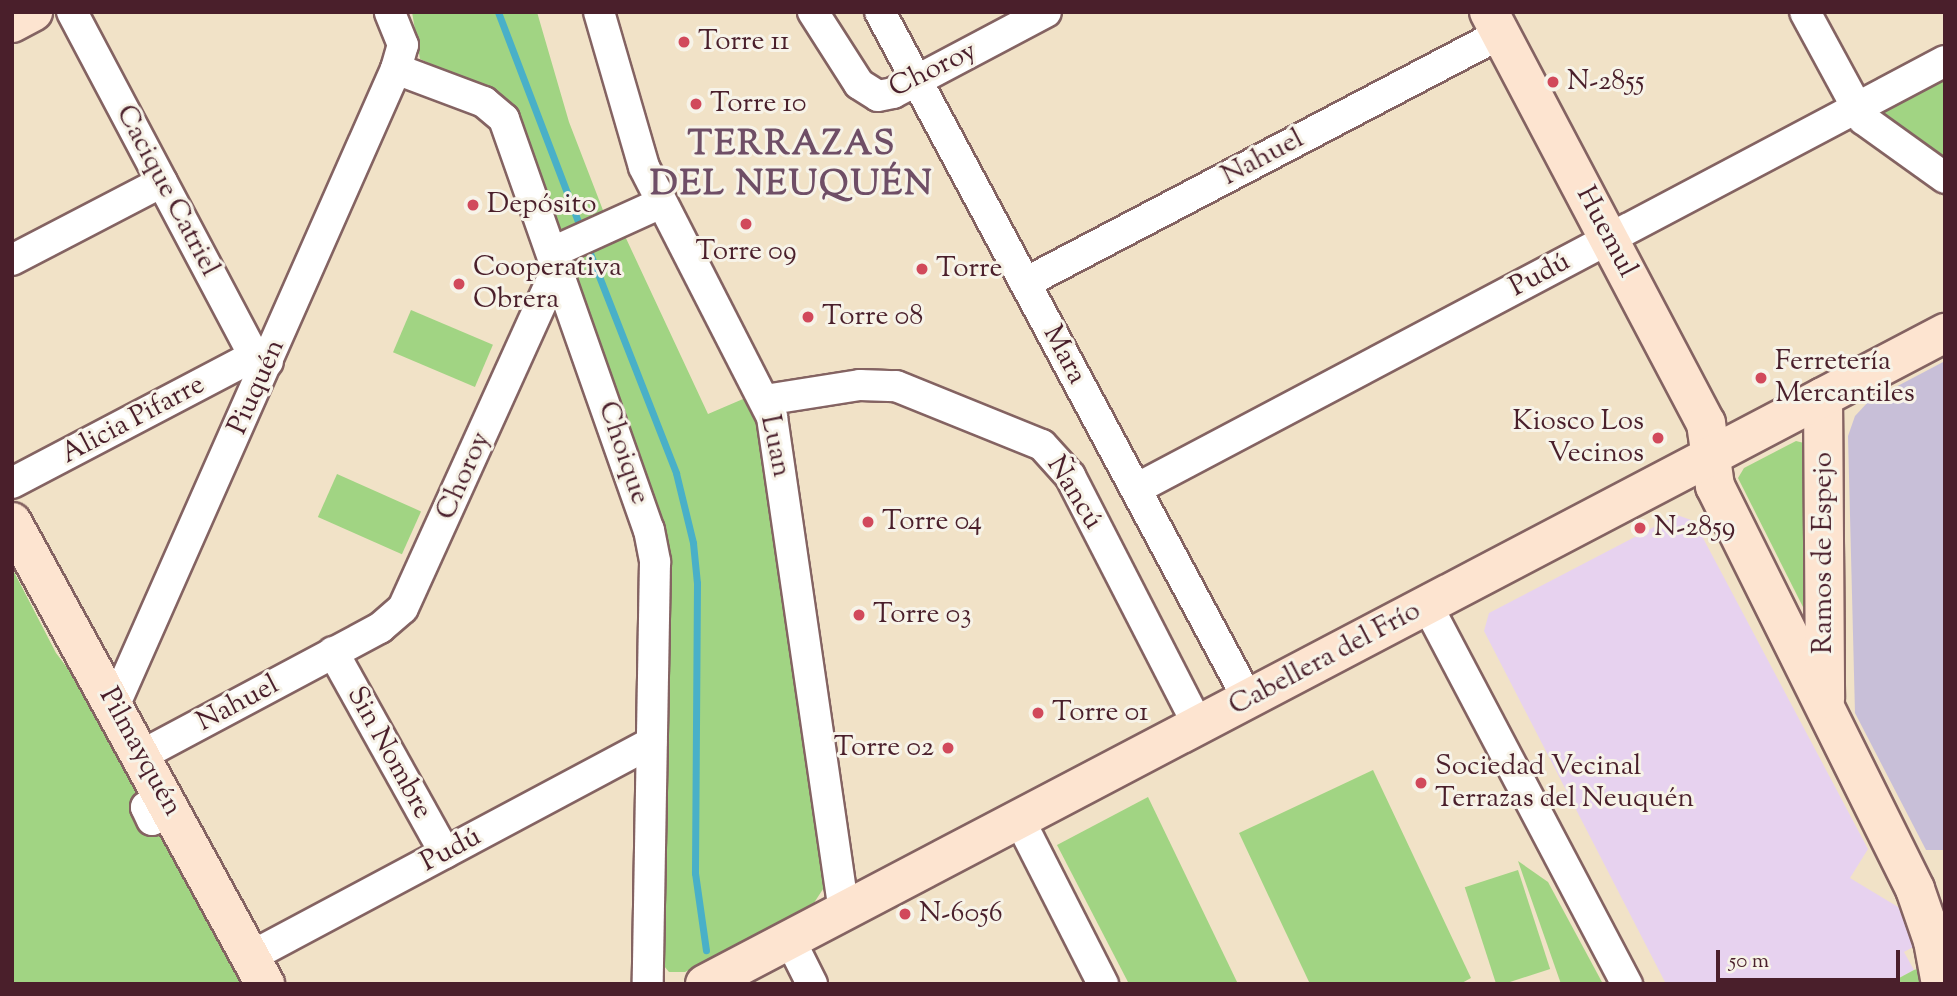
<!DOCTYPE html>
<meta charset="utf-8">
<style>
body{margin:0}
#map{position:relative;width:1957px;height:996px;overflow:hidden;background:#f1e2c7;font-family:"Sorts Mill Goudy",serif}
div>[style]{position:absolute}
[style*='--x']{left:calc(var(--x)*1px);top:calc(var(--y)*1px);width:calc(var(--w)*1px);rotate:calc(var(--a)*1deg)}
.built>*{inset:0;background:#e7d2ef}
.industrial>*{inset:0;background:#c8bfd8}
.green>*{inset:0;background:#a1d483;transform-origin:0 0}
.stream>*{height:7px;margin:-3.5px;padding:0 3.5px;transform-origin:3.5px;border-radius:3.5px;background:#49b0c8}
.roads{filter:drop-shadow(2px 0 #846362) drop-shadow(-2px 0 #846362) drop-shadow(0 2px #846362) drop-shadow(0 -2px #846362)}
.street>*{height:30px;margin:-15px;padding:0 15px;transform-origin:15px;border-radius:15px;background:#fff}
.secondary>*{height:38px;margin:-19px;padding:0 19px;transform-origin:19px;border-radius:19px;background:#fde4d0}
.dots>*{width:19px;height:19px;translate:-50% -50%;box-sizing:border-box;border:4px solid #f7f3e8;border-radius:50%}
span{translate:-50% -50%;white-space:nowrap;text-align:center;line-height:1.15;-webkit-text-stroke:6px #f7f3e8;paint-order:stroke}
.poi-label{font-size:28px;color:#4a1f2b}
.left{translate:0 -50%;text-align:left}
.right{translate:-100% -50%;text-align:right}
.street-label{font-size:28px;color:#4a1f2b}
.district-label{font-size:35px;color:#6f4e66;font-weight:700;letter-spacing:2px}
.frame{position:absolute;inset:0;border:14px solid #4a1f2b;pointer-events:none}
.scale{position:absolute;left:1716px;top:950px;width:184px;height:32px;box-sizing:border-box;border:4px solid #4a1f2b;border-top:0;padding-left:9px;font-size:21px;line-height:24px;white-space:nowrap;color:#4a1f2b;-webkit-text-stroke:5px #f7f3e8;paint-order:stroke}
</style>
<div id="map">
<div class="built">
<i style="clip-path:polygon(1677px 515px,1694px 521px,1868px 849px,1850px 878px,1898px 907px,1914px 938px,1913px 947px,1904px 952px,1914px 970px,1888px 984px,1666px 984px,1484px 631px,1489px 613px)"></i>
</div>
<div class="industrial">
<i style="clip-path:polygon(1945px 361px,1945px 850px,1926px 850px,1855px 713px,1848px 436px,1855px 416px,1869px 401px)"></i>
</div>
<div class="green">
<i style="clip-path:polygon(412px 12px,537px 12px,569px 122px,606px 218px,624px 234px,708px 414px,750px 396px,765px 439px,825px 886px,810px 909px,685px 972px,669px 972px,659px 960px,668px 569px,510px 105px,493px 92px,420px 59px)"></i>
<i style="clip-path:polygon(1945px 76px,1945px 163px,1884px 115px,1886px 108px)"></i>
<i style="left:411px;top:310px;width:89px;height:46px;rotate:23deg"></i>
<i style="clip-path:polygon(1796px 441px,1804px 443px,1804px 609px,1738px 478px,1744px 468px)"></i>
<i style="left:337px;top:474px;width:92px;height:47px;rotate:24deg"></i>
<i style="clip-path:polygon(12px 568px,56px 653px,107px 720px,249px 984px,12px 984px)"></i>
<i style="clip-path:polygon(1373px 770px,1471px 978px,1460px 984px,1310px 984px,1239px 833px)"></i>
<i style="clip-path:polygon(1148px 797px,1238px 984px,1129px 984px,1057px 845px)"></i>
<i style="clip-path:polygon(1518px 861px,1548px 882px,1603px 984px,1561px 984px)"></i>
<i style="left:1518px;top:870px;width:104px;height:56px;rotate:72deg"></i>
<i style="clip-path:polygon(1917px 969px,1928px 984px,1888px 984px,1914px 970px)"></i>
</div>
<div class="stream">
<i style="--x:498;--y:12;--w:235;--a:69.1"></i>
<i style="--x:586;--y:243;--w:247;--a:68.6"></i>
<i style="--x:676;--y:473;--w:72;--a:76.3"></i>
<i style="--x:693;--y:543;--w:40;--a:84.3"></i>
<i style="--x:697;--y:583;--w:290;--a:90.4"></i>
<i style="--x:695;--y:873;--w:78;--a:81.9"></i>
</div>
<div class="roads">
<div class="street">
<i style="--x:72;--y:12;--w:389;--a:62.1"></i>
<i style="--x:254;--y:356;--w:15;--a:23"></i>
<i style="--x:599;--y:12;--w:161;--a:73.8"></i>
<i style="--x:644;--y:167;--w:281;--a:62.9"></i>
<i style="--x:772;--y:417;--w:500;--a:81.72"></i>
<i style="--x:813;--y:12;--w:85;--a:57.4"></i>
<i style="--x:859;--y:84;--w:22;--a:32"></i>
<i style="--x:878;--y:96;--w:15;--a:-11"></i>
<i style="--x:893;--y:93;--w:173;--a:-27.9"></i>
<i style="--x:880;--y:12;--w:779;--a:61.82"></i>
<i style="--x:1805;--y:12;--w:122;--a:61.5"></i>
<i style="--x:1863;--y:119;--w:101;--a:35.7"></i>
<i style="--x:396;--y:69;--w:94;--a:20.6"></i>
<i style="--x:484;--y:102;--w:26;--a:40"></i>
<i style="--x:504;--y:119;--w:436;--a:70.6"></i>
<i style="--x:649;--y:530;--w:33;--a:79"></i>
<i style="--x:655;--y:562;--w:422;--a:91"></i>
<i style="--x:553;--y:252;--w:119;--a:-24.4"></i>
<i style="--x:12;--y:260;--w:169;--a:-27.5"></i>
<i style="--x:1025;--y:283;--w:536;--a:-27.66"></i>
<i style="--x:765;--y:400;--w:96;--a:-9"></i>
<i style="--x:860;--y:385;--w:36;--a:2"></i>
<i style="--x:896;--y:386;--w:157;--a:22"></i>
<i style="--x:1042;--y:445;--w:42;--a:47.9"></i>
<i style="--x:1070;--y:476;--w:280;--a:62.8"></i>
<i style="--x:12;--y:483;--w:273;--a:-27.7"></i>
<i style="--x:1136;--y:489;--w:915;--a:-27.88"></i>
<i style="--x:1427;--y:605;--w:429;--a:62.2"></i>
<i style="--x:333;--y:652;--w:230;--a:60.9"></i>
<i style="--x:115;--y:704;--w:694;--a:-66.13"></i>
<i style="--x:396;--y:69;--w:25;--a:-74"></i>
<i style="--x:403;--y:45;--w:35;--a:-112"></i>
<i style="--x:142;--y:755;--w:270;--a:-28.1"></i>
<i style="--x:380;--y:628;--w:30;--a:-41"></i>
<i style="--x:403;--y:608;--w:375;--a:-65.6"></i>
<i style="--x:154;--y:802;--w:15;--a:62"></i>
<i style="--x:161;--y:815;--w:10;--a:151"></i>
<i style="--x:152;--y:820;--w:14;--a:-115"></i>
<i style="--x:146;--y:807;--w:9;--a:-32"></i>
<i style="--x:1019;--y:819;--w:185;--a:63"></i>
<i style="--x:790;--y:940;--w:49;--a:63.4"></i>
<i style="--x:250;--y:957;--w:455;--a:-28.1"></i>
</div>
<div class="secondary">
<i style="--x:1489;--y:12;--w:465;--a:62.2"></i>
<i style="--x:1706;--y:423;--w:64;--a:81.9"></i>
<i style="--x:1715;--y:486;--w:450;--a:63.6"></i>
<i style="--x:1915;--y:889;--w:55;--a:70.9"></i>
<i style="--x:1933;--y:941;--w:44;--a:79.5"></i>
<i style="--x:12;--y:23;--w:24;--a:-28"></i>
<i style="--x:1823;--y:397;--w:302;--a:89.6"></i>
<i style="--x:12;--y:522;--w:527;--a:61.29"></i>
<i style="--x:705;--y:984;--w:1401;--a:-27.7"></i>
</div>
</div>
<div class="dots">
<i style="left:684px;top:42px;background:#d1495b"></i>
<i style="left:1553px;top:82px;background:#d1495b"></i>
<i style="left:696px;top:104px;background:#d1495b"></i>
<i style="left:473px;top:205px;background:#d1495b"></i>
<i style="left:746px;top:224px;background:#d1495b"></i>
<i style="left:922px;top:269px;background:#d1495b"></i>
<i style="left:459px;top:284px;background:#d1495b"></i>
<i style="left:808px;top:317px;background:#d1495b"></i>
<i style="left:1761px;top:378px;background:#d1495b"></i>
<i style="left:1658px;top:438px;background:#d1495b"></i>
<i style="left:868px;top:522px;background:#d1495b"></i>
<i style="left:1640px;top:528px;background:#d1495b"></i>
<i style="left:859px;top:615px;background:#d1495b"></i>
<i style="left:1038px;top:713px;background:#d1495b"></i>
<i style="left:948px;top:748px;background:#d1495b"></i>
<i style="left:1421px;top:783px;background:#d1495b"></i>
<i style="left:905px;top:914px;background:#d1495b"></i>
</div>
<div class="poi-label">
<span class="left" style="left:698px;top:42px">Torre 11</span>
<span class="left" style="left:1567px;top:82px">N-2855</span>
<span class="left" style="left:710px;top:104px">Torre 10</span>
<span class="left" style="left:487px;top:205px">Depósito</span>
<span style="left:746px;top:252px">Torre 09</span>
<span class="left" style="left:473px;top:284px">Cooperativa<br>Obrera</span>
<span class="left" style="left:936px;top:269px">Torre</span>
<span class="left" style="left:822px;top:317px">Torre 08</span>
<span class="left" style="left:1775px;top:378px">Ferretería<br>Mercantiles</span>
<span class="right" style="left:1644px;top:438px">Kiosco Los<br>Vecinos</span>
<span class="left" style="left:882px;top:522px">Torre 04</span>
<span class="left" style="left:1654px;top:528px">N-2859</span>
<span class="left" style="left:873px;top:615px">Torre 03</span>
<span class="left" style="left:1052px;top:713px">Torre 01</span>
<span class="right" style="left:934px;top:748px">Torre 02</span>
<span class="left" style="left:1435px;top:783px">Sociedad Vecinal<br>Terrazas del Neuquén</span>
<span class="left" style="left:919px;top:914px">N-6056</span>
</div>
<div class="street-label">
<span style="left:933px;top:70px;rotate:-26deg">Choroy</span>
<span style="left:1263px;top:158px;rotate:-28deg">Nahuel</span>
<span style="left:167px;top:191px;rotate:62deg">Cacique Catriel</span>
<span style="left:1606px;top:232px;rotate:62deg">Huemul</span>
<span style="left:1540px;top:275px;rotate:-28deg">Pudú</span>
<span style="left:1064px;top:355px;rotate:62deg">Mara</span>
<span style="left:257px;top:387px;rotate:-66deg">Piuquén</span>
<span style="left:133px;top:420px;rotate:-28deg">Alicia Pifarre</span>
<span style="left:775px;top:446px;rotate:78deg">Luan</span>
<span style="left:623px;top:453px;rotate:71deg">Choique</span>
<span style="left:464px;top:476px;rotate:-66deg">Choroy</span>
<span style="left:1074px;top:493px;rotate:58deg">Ñancú</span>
<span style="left:1824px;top:553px;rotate:-90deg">Ramos de Espejo</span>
<span style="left:1325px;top:659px;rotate:-28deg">Cabellera del Frío</span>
<span style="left:238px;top:704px;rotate:-28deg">Nahuel</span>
<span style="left:140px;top:752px;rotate:61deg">Pilmayquén</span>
<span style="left:389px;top:753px;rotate:61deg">Sin Nombre</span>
<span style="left:451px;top:850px;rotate:-28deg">Pudú</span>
</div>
<div class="district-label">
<span style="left:792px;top:166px">TERRAZAS<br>DEL NEUQUÉN</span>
</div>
<div class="frame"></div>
<div class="scale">50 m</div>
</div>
